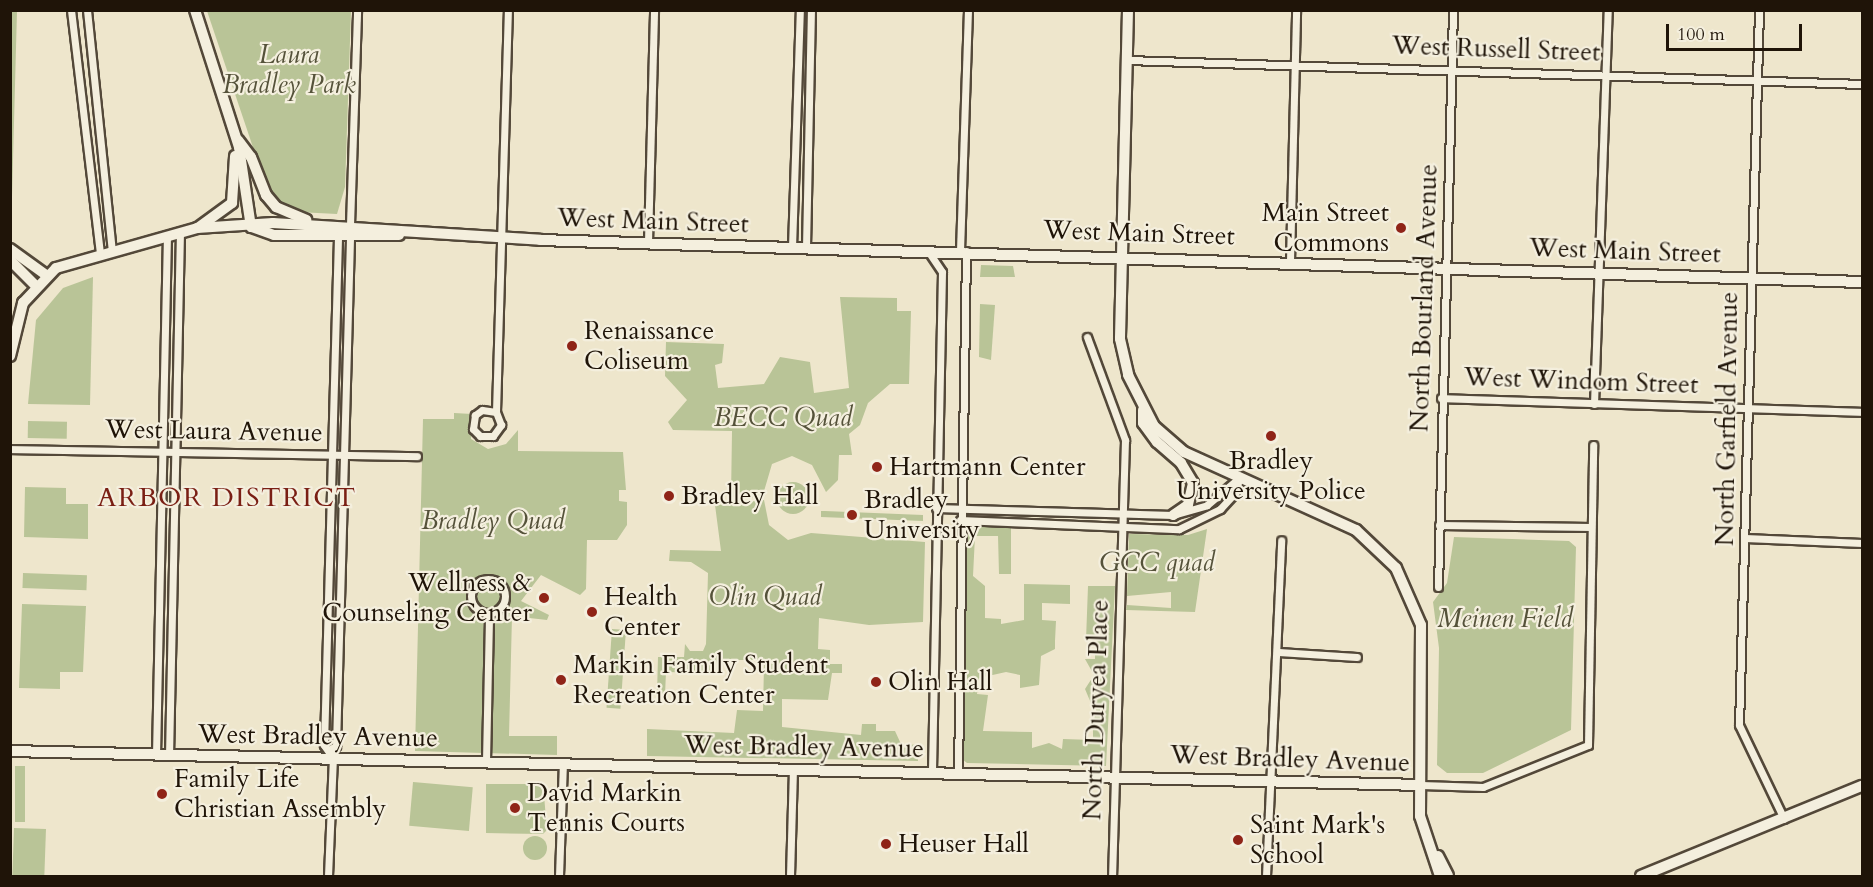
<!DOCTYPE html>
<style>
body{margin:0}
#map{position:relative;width:1873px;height:887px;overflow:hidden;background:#eee6cc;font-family:Cardo,serif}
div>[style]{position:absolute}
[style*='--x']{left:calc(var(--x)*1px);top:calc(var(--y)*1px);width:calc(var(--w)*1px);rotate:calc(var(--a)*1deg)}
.green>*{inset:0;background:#b9c497;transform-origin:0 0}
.round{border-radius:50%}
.roads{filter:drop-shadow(2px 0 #534839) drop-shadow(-2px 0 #534839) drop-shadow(0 2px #534839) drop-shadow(0 -2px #534839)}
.street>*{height:7px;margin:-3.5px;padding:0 3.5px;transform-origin:3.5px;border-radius:3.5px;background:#f4efde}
.street>.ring{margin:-3.5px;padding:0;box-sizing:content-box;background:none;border:7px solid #f4efde;border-radius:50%}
.secondary>*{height:10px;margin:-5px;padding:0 5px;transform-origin:5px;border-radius:5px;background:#f4efde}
.dots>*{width:16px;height:16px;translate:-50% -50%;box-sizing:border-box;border:3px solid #f4efde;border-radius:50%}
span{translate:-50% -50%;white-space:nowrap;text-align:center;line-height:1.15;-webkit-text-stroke:4.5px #f4efde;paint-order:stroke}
.street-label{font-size:26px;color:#1f1408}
.park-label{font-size:26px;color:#55523a;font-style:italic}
.poi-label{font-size:26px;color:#1f1408}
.right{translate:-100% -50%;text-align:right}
.left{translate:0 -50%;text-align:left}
.neighbourhood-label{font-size:27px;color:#7a1f14;letter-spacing:1.5px}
.frame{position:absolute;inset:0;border:12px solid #1f1408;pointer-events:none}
.scale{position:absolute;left:1666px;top:24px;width:136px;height:27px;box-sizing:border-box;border:3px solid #1f1408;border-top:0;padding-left:8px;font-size:18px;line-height:21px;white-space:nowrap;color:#1f1408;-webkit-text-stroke:4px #f4efde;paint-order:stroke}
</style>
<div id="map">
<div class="green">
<i style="clip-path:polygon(10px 11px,17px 11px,11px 234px,10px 234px)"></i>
<i style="clip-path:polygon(207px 11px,351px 11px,345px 187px,337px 214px,298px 212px,279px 203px,266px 186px)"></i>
<i style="clip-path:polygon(981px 265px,1013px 266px,1015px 277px,980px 277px)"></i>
<i style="clip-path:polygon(93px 277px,90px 405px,28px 404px,36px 320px,63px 288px)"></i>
<i style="clip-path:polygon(840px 297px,897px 298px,897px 311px,911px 311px,909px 384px,890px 384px,868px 403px,860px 425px,849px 434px,852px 455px,839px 455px,838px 480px,826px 492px,812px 465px,792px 456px,772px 464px,762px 498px,731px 497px,732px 431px,673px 430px,668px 422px,687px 400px,665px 376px,666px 342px,724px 344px,722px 363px,715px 365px,718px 388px,764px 384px,780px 357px,810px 362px,814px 393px,849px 388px)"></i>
<i style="clip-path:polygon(980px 304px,995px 305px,991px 360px,979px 357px)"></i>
<i style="clip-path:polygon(454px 413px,472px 414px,471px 439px,488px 449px,506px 444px,518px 430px,518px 451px,623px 452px,626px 490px,619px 490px,619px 501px,627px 502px,627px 525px,617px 540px,587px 540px,586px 589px,580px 595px,541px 575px,521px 601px,549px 615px,547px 620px,512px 616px,509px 736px,557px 736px,557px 755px,415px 751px,423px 419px,454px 419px)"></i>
<i style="left:28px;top:421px;width:39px;height:17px;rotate:1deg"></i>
<i class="round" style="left:777px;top:482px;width:32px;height:32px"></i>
<i style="clip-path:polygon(25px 487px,66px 488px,66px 504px,88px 504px,88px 539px,24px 537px)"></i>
<i style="clip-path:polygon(764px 500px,769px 525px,788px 540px,811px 533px,925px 542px,923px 622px,869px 625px,819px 618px,818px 649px,830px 650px,830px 664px,842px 664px,842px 673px,832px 673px,828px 700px,782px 699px,782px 727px,861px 735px,862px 724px,876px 724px,876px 731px,895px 731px,901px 744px,919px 745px,918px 761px,647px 756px,647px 729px,734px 733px,737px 710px,763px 711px,764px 664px,755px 660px,717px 660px,713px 673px,666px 672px,665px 695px,657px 694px,658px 657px,684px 657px,685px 644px,690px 651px,703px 651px,706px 644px,708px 573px,691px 562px,669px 561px,670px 550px,721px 551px,715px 505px)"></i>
<i style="clip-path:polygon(821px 511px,825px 511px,923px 515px,923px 521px,821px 517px)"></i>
<i style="clip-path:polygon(966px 521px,1011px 522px,1011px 574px,999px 574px,998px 536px,975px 536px,973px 576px,985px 586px,985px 618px,1001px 619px,1001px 624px,1024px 620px,1024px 584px,1070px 585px,1070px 604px,1042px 603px,1042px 620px,1056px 621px,1055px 641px,1055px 649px,1041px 656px,1039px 685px,1020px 688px,1020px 675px,1006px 672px,979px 678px,977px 694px,988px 695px,983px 731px,1032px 732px,1032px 748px,1049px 743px,1062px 749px,1063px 739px,1093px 740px,1093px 708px,1085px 689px,1094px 675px,1085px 659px,1095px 659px,1095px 641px,1086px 640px,1088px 586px,1115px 586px,1106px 766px,967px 763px,962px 759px)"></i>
<i style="clip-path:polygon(1207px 529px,1195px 612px,1126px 610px,1127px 605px,1171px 608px,1171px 592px,1127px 596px,1129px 534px,1188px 535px)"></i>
<i style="clip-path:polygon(1454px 537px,1569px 541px,1576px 547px,1571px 730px,1483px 773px,1447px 773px,1437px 765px,1439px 648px,1433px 602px,1447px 583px)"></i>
<i style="left:23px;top:573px;width:64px;height:15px;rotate:2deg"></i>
<i style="clip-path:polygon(22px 604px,86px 606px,83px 672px,60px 672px,60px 689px,19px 688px)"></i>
<i style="left:612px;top:629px;width:14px;height:79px;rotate:4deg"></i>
<i style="left:15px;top:766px;width:10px;height:56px"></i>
<i style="left:413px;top:782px;width:60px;height:44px;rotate:5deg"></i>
<i style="clip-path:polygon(486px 784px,543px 784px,547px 830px,543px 834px,486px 833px)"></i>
<i style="left:14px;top:828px;width:32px;height:48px;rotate:2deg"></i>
<i class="round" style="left:523px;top:836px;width:24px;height:24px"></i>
</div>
<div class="roads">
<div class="street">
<i style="--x:71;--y:10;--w:245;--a:83.2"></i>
<i style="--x:87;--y:10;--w:241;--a:84.1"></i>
<i style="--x:1759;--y:10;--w:715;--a:91.6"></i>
<i style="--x:1739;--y:725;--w:104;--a:64.4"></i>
<i style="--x:1127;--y:60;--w:735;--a:1.87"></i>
<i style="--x:350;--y:225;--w:215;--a:-88.1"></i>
<i style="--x:648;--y:242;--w:232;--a:-88.5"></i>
<i style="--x:792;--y:247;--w:237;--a:-88.1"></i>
<i style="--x:806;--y:247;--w:237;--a:-88.8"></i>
<i style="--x:928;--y:251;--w:25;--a:56"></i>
<i style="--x:942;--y:272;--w:500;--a:91.15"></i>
<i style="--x:960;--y:251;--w:241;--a:-88.1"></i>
<i style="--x:1290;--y:261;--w:251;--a:-88.6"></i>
<i style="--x:1087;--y:337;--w:110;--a:69.7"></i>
<i style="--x:1125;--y:440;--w:436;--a:91.7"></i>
<i style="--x:1441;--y:398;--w:421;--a:1.9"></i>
<i style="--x:1594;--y:404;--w:394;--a:-88"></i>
<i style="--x:496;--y:412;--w:14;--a:-172"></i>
<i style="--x:482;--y:410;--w:9;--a:144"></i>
<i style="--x:475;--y:415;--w:14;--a:98"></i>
<i style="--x:473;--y:429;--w:10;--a:45"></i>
<i style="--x:480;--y:436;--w:13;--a:0"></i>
<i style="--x:493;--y:436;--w:14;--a:-54"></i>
<i style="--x:501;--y:425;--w:14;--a:-111"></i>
<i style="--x:496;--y:412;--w:402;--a:-88.3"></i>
<i style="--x:10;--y:449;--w:407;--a:1"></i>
<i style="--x:936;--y:508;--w:237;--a:1.7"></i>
<i style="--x:1173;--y:515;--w:35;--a:-16"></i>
<i style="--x:1207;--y:505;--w:42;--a:-40.2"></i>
<i style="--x:960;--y:520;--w:219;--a:2.4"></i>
<i style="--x:1179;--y:529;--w:46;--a:-26"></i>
<i style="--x:1220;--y:509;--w:23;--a:-47"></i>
<i style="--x:1236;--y:492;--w:14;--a:-78"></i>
<i style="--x:1439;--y:525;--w:152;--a:0.8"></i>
<i style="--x:1745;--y:538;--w:117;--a:2.4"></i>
<i class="ring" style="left:471px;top:579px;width:27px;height:27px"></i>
<i style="--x:1438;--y:587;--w:577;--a:-88.51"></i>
<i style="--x:1278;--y:652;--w:79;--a:3.6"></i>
<i style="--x:330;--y:749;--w:7;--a:-27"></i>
<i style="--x:336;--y:746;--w:509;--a:-88.42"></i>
<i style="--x:156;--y:755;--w:520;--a:-88.79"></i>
<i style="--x:169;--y:756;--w:524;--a:-88.8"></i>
<i style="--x:486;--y:761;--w:148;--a:-88.8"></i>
<i style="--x:958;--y:772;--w:521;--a:-89.12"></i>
<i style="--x:1421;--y:785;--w:62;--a:1.8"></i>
<i style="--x:1483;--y:787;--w:113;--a:-21.8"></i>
<i style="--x:1588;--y:745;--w:300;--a:-89"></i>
<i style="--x:328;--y:876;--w:118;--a:-87.6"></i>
<i style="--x:333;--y:758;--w:16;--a:-125"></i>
<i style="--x:324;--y:745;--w:508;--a:-88.42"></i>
<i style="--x:559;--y:876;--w:113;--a:-88"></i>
<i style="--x:790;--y:876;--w:108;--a:-88.4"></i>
<i style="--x:1266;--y:876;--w:336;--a:-87.4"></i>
</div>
<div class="secondary">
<i style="--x:195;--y:10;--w:144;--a:72.2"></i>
<i style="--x:239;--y:147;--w:81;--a:81.5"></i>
<i style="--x:1128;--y:10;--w:329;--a:91.4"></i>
<i style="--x:1120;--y:339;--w:37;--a:77"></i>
<i style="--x:1128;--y:375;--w:57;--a:63"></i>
<i style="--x:1154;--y:426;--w:40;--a:41"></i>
<i style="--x:1184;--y:452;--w:189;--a:24.4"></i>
<i style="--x:1356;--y:530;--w:55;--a:43.5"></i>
<i style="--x:1396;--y:568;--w:62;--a:66.3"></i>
<i style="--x:1421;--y:625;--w:191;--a:90.3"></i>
<i style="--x:1420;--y:816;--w:63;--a:71.6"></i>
<i style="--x:238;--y:140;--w:21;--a:53"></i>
<i style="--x:251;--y:157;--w:41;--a:68.5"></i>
<i style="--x:266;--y:195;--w:16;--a:50"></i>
<i style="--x:276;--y:207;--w:33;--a:23"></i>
<i style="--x:199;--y:227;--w:41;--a:-36"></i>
<i style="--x:232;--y:203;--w:47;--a:-86.3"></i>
<i style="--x:252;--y:227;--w:23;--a:20"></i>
<i style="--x:274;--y:235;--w:125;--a:0"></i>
<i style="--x:10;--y:249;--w:44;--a:35.8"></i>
<i style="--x:10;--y:260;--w:35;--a:45"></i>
<i style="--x:10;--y:356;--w:55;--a:-76.2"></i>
<i style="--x:23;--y:303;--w:48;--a:-46.7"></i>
<i style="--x:56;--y:268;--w:147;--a:-15.8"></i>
<i style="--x:197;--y:228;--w:76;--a:-3.8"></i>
<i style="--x:273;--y:223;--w:268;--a:3.6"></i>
<i style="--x:540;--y:240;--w:1323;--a:1.82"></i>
<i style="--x:1143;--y:410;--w:13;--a:90"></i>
<i style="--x:1143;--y:423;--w:24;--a:54"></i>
<i style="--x:1157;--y:442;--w:32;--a:41"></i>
<i style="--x:1181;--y:463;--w:23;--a:59"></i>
<i style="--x:1193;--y:483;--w:23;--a:103"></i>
<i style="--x:1188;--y:505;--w:18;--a:146"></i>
<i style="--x:10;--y:751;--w:1411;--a:1.38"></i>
<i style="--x:1438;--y:856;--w:22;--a:63"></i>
<i style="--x:1641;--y:876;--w:239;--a:-22.2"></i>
</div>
</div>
<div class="dots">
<i style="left:1401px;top:228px;background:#8f2418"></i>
<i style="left:572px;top:346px;background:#8f2418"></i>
<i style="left:1271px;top:436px;background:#8f2418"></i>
<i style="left:877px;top:467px;background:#8f2418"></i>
<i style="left:669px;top:496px;background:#8f2418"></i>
<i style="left:852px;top:515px;background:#8f2418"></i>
<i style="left:544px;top:598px;background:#8f2418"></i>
<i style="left:592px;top:612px;background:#8f2418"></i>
<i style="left:561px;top:680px;background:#8f2418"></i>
<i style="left:876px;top:682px;background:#8f2418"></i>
<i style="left:162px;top:794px;background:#8f2418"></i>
<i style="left:515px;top:808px;background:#8f2418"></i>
<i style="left:1238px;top:840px;background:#8f2418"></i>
<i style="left:886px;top:844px;background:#8f2418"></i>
</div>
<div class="street-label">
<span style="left:1496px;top:49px;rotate:2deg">West Russell Street</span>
<span style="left:653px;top:221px;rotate:2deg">West Main Street</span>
<span style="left:1139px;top:233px;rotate:2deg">West Main Street</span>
<span style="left:1625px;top:251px;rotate:2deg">West Main Street</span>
<span style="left:1424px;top:298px;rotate:-88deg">North Bourland Avenue</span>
<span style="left:1581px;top:381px;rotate:2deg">West Windom Street</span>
<span style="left:1727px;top:419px;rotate:-89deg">North Garfield Avenue</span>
<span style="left:214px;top:431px;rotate:1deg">West Laura Avenue</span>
<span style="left:1096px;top:710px;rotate:-88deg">North Duryea Place</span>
<span style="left:318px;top:736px;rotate:1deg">West Bradley Avenue</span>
<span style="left:804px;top:747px;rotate:1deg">West Bradley Avenue</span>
<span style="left:1290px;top:759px;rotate:2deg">West Bradley Avenue</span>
</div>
<div class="park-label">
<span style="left:289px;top:70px">Laura<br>Bradley Park</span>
<span style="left:783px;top:418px">BECC Quad</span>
<span style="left:493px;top:521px">Bradley Quad</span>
<span style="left:1157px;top:563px">GCC quad</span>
<span style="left:765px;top:597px">Olin Quad</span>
<span style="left:1505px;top:619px">Meinen Field</span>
</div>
<div class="poi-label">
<span class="right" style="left:1389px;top:228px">Main Street<br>Commons</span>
<span class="left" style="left:584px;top:346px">Renaissance<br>Coliseum</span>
<span style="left:1271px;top:476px">Bradley<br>University Police</span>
<span class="left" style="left:889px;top:467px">Hartmann Center</span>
<span class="left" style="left:681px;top:496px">Bradley Hall</span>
<span class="left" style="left:864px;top:515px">Bradley<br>University</span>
<span class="right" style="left:532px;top:598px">Wellness &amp;<br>Counseling Center</span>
<span class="left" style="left:604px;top:612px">Health<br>Center</span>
<span class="left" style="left:573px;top:680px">Markin Family Student<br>Recreation Center</span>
<span class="left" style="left:888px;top:682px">Olin Hall</span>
<span class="left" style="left:174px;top:794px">Family Life<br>Christian Assembly</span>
<span class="left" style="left:527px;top:808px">David Markin<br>Tennis Courts</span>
<span class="left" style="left:1250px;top:840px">Saint Mark's<br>School</span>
<span class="left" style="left:898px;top:844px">Heuser Hall</span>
</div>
<div class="neighbourhood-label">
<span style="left:227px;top:498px">ARBOR DISTRICT</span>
</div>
<div class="frame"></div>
<div class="scale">100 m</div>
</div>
